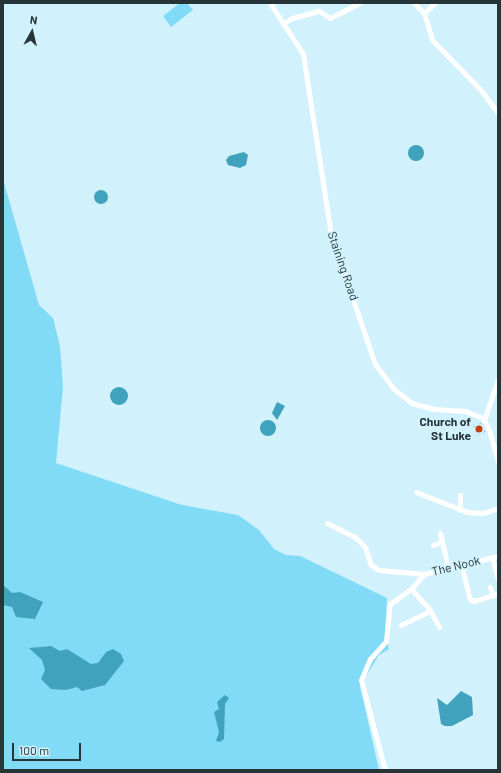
<!DOCTYPE html>
<style>
body{margin:0}
#map{position:relative;width:501px;height:773px;overflow:hidden;background:#d1f2fc;font-family:Barlow,sans-serif}
div>[style]{position:absolute}
[style*='--x']{left:calc(var(--x)*1px);top:calc(var(--y)*1px);width:calc(var(--w)*1px);rotate:calc(var(--a)*1deg)}
.green>*{inset:0;background:#81dbf7}
.water>*{inset:0;background:#40a2bd}
.round{border-radius:50%}
.building>*{inset:0;background:#c4a69e}
.minor>*{height:5px;margin:-2.5px;padding:0 2.5px;transform-origin:2.5px;border-radius:2.5px;background:#fff}
.dots>*{width:11px;height:11px;translate:-50% -50%;box-sizing:border-box;border:2px solid #d1f2fc;border-radius:50%}
span{translate:-50% -50%;white-space:nowrap;text-align:center;line-height:1.15;-webkit-text-stroke:3px #d1f2fc;paint-order:stroke}
.street-label{font-size:12px;color:#273438}
.poi-label{font-size:12px;color:#273438;font-weight:700}
.right{translate:-100% -50%;text-align:right}
.frame{position:absolute;inset:0;border:4px solid #273438;pointer-events:none}
.north{position:absolute;left:12px;top:12px;width:40px;height:40px;-webkit-text-stroke:3px #d1f2fc;paint-order:stroke;rotate:8deg;font-size:11px;font-weight:700;line-height:16px;text-align:center;color:#273438}
.north::after{content:'';display:block;margin:auto;width:14px;height:18px;background:#273438;clip-path:polygon(50% 0,100% 100%,50% 72%,0 100%)}
.scale{position:absolute;left:12px;top:743px;width:69px;height:18px;box-sizing:border-box;border:2px solid #273438;border-top:0;padding-left:5px;font-size:12px;line-height:14px;white-space:nowrap;color:#273438;-webkit-text-stroke:3px #d1f2fc;paint-order:stroke}
</style>
<div id="map">
<div class="green">
<i style="clip-path:polygon(180px 3px,187px 3px,193px 10px,171px 27px,163px 16px)"></i>
<i style="clip-path:polygon(3px 179px,39px 305px,53px 318px,60px 346px,63px 386px,56px 463px,182px 505px,238px 515px,259px 530px,274px 549px,286px 555px,300px 556px,387px 598px,385px 633px,389px 649px,379px 655px,360px 686px,379px 770px,3px 770px)"></i>
</div>
<div class="water">
<i class="round" style="left:408px;top:145px;width:16px;height:16px"></i>
<i style="clip-path:polygon(244px 152px,248px 155px,246px 165px,240px 168px,228px 165px,226px 160px,229px 156px)"></i>
<i class="round" style="left:94px;top:190px;width:14px;height:14px"></i>
<i class="round" style="left:110px;top:387px;width:18px;height:18px"></i>
<i style="clip-path:polygon(277px 402px,285px 406px,277px 420px,272px 413px)"></i>
<i class="round" style="left:260px;top:420px;width:16px;height:16px"></i>
<i style="clip-path:polygon(3px 585px,12px 593px,20px 592px,43px 602px,35px 619px,16px 617px,12px 607px,3px 605px)"></i>
<i style="clip-path:polygon(51px 646px,60px 651px,67px 649px,91px 664px,98px 663px,106px 652px,113px 649px,121px 654px,124px 661px,105px 685px,82px 691px,77px 687px,66px 690px,51px 689px,41px 679px,45px 670px,42px 660px,29px 648px)"></i>
<i style="clip-path:polygon(461px 691px,472px 697px,473px 715px,452px 726px,445px 726px,441px 724px,437px 698px,447px 705px)"></i>
<i style="clip-path:polygon(225px 695px,229px 698px,225px 704px,224px 739px,220px 742px,216px 741px,219px 732px,214px 712px,219px 709px,217px 702px)"></i>
</div>
<div class="building">
<i style="clip-path:polygon(481px 423px,485px 432px,478px 435px,473px 426px)"></i>
</div>
<div class="minor">
<i style="--x:270;--y:3;--w:61;--a:57.1"></i>
<i style="--x:303;--y:54;--w:183;--a:81.2"></i>
<i style="--x:331;--y:235;--w:136;--a:71.2"></i>
<i style="--x:375;--y:364;--w:31;--a:53"></i>
<i style="--x:394;--y:389;--w:23;--a:38"></i>
<i style="--x:412;--y:403;--w:24;--a:15"></i>
<i style="--x:435;--y:409;--w:30;--a:4"></i>
<i style="--x:465;--y:411;--w:19;--a:21"></i>
<i style="--x:483;--y:418;--w:13;--a:63"></i>
<i style="--x:489;--y:430;--w:33;--a:74"></i>
<i style="--x:414;--y:3;--w:14;--a:45"></i>
<i style="--x:435;--y:3;--w:15;--a:138"></i>
<i style="--x:424;--y:13;--w:28;--a:73"></i>
<i style="--x:432;--y:40;--w:69;--a:45.6"></i>
<i style="--x:480;--y:89;--w:30;--a:53"></i>
<i style="--x:284;--y:23;--w:9;--a:-32"></i>
<i style="--x:292;--y:18;--w:28;--a:-15"></i>
<i style="--x:319;--y:11;--w:13;--a:32"></i>
<i style="--x:330;--y:18;--w:34;--a:-27"></i>
<i style="--x:484;--y:420;--w:43;--a:-71.1"></i>
<i style="--x:416;--y:492;--w:55;--a:21.4"></i>
<i style="--x:467;--y:512;--w:16;--a:4"></i>
<i style="--x:483;--y:513;--w:16;--a:-18"></i>
<i style="--x:460;--y:510;--w:15;--a:-90"></i>
<i style="--x:327;--y:523;--w:31;--a:27"></i>
<i style="--x:355;--y:537;--w:14;--a:45"></i>
<i style="--x:365;--y:547;--w:19;--a:72"></i>
<i style="--x:371;--y:565;--w:9;--a:32"></i>
<i style="--x:379;--y:570;--w:45;--a:5.1"></i>
<i style="--x:440;--y:533;--w:35;--a:77"></i>
<i style="--x:433;--y:545;--w:9;--a:-21"></i>
<i style="--x:492;--y:557;--w:24;--a:75"></i>
<i style="--x:461;--y:564;--w:36;--a:76"></i>
<i style="--x:470;--y:599;--w:4;--a:27"></i>
<i style="--x:474;--y:601;--w:24;--a:-17"></i>
<i style="--x:490;--y:587;--w:9;--a:72"></i>
<i style="--x:411;--y:589;--w:25;--a:47"></i>
<i style="--x:428;--y:607;--w:23;--a:61"></i>
<i style="--x:401;--y:625;--w:32;--a:-26"></i>
<i style="--x:385;--y:770;--w:93;--a:-104.9"></i>
<i style="--x:361;--y:680;--w:23;--a:-67"></i>
<i style="--x:370;--y:659;--w:24;--a:-48"></i>
<i style="--x:386;--y:641;--w:37;--a:-84"></i>
<i style="--x:390;--y:604;--w:26;--a:-36"></i>
<i style="--x:411;--y:589;--w:20;--a:-49"></i>
<i style="--x:424;--y:574;--w:76;--a:-13.7"></i>
</div>
<div class="dots">
<i style="left:479px;top:429px;background:#c73f11"></i>
</div>
<div class="street-label">
<span style="left:343px;top:266px;rotate:71deg">Staining Road</span>
<span style="left:456px;top:566px;rotate:-14deg">The Nook</span>
</div>
<div class="poi-label">
<span class="right" style="left:471px;top:429px">Church of<br>St Luke</span>
</div>
<div class="frame"></div>
<div class="north">N</div>
<div class="scale">100 m</div>
</div>
